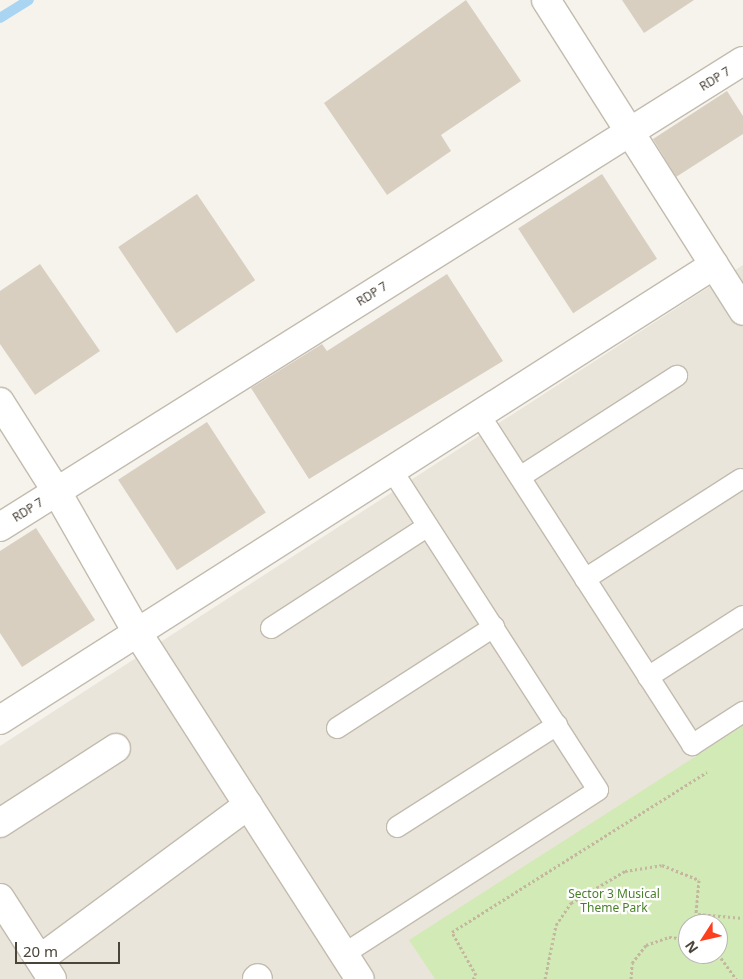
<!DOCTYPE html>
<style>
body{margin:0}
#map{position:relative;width:743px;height:979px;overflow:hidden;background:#f6f3ec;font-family:"Noto Sans",sans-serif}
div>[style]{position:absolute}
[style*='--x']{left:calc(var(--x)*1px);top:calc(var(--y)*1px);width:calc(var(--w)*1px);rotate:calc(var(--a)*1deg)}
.residential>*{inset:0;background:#eae5da}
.green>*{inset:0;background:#d2eab5}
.stream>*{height:10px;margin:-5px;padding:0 5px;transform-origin:5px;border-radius:5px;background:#a9d4f2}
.building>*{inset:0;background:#d8cfc1;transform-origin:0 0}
.path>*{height:3px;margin-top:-1.5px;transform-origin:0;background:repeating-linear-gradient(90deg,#c4b79f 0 2.5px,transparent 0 5px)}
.roads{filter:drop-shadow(1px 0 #c2bbae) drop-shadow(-1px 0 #c2bbae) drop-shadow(0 1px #c2bbae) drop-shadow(0 -1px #c2bbae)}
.service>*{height:20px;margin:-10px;padding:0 10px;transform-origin:10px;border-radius:10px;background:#fff}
.minor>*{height:28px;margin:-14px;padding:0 14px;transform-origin:14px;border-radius:14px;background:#fff}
.tertiary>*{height:28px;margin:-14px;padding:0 14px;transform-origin:14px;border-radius:14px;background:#fff}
span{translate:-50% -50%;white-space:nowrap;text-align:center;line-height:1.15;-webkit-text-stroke:4.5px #fff;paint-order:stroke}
.street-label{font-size:12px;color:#4b4439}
.park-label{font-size:12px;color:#4a7f2a}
.north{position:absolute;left:678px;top:914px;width:50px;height:50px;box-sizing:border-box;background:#fff;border:1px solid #b7b4b0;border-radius:50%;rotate:235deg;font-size:14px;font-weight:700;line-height:20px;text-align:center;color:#4b4439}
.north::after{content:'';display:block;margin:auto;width:18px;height:22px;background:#fc3f1d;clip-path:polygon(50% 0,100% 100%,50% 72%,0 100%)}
.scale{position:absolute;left:15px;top:942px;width:105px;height:22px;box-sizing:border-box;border:2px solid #4b4439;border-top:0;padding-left:6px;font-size:15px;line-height:18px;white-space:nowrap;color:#4b4439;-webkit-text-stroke:4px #fff;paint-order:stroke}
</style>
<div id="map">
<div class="residential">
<i style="clip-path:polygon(evenodd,743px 265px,743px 979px,0 979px,0 746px,743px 265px,688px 924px,718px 924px,718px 954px,688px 954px,688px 924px)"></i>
</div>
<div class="green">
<i style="clip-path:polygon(evenodd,743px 726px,743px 979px,435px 979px,409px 940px,743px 726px,688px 924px,718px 924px,718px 954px,688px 954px,688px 924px)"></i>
</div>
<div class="stream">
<i style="--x:0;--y:18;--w:34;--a:-32"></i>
</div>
<div class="building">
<i style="clip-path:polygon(466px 0,521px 81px,441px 135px,451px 151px,387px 195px,324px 103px)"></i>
<i style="clip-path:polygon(622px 0,694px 0,644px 33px)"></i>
<i style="clip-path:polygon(727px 91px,743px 116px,743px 134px,676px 177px,653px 139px)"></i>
<i style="left:602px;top:174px;width:101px;height:100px;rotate:57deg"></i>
<i style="left:197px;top:194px;width:104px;height:95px;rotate:56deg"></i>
<i style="clip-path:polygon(40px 264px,100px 351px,35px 395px,0 344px,0 291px)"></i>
<i style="clip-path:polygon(447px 274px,503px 361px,309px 479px,251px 388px,322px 344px,327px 351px)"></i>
<i style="left:207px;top:422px;width:108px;height:106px;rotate:57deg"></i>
<i style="clip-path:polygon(36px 528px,95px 620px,22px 667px,0 633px,0 551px)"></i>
</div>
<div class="path">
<i style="--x:698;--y:914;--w:45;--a:5.1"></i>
<i style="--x:718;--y:954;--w:31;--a:54"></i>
<i style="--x:473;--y:979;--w:5;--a:-53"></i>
<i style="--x:476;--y:975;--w:49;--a:-119.2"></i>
<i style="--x:452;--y:932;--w:301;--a:-32.1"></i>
<i style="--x:545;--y:979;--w:55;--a:-78.5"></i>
<i style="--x:556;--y:925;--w:27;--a:-56"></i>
<i style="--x:571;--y:903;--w:63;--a:-30.7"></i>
<i style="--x:625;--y:871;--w:37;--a:-9"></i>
<i style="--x:662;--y:865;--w:40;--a:22"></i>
<i style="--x:699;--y:880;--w:44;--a:95.2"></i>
<i style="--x:631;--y:979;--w:16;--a:-86"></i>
<i style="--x:632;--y:963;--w:23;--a:-52"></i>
<i style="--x:646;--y:945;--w:24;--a:-19"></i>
<i style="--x:669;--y:937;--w:19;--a:6"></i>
</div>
<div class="roads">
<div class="service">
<i style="--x:479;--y:414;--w:394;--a:57.2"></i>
<i style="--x:692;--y:745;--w:61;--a:-32.9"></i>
<i style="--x:520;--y:477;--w:187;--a:-32.8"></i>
<i style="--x:585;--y:579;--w:185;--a:-32.7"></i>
<i style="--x:271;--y:628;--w:187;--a:-33"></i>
<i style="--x:648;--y:677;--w:113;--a:-32.7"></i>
<i style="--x:337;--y:728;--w:187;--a:-32.8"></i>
<i style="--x:397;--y:827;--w:190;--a:-32.5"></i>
<i style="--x:344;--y:954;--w:302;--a:-32.8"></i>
<i style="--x:598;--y:790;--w:381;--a:-122.8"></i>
</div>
<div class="minor">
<i style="--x:546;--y:0;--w:368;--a:57.6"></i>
<i style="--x:0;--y:402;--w:107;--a:57.7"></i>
<i style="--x:57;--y:492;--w:161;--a:60.3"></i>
<i style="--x:137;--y:632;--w:412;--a:57.3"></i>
<i style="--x:0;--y:720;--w:847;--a:-32.51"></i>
<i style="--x:0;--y:823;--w:138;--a:-32.9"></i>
<i style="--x:0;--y:898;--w:96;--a:57.3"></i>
<i style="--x:40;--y:959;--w:259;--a:-36.5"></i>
<i style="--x:257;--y:979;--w:1;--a:-45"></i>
</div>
<div class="tertiary">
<i style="--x:0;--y:527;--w:877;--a:-32.1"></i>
</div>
</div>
<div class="street-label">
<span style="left:715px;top:79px;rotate:-32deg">RDP 7</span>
<span style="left:372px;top:294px;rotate:-32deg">RDP 7</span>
<span style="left:28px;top:510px;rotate:-32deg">RDP 7</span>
</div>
<div class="park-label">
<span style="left:614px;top:901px">Sector 3 Musical<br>Theme Park</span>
</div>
<div class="north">N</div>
<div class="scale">20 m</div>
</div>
